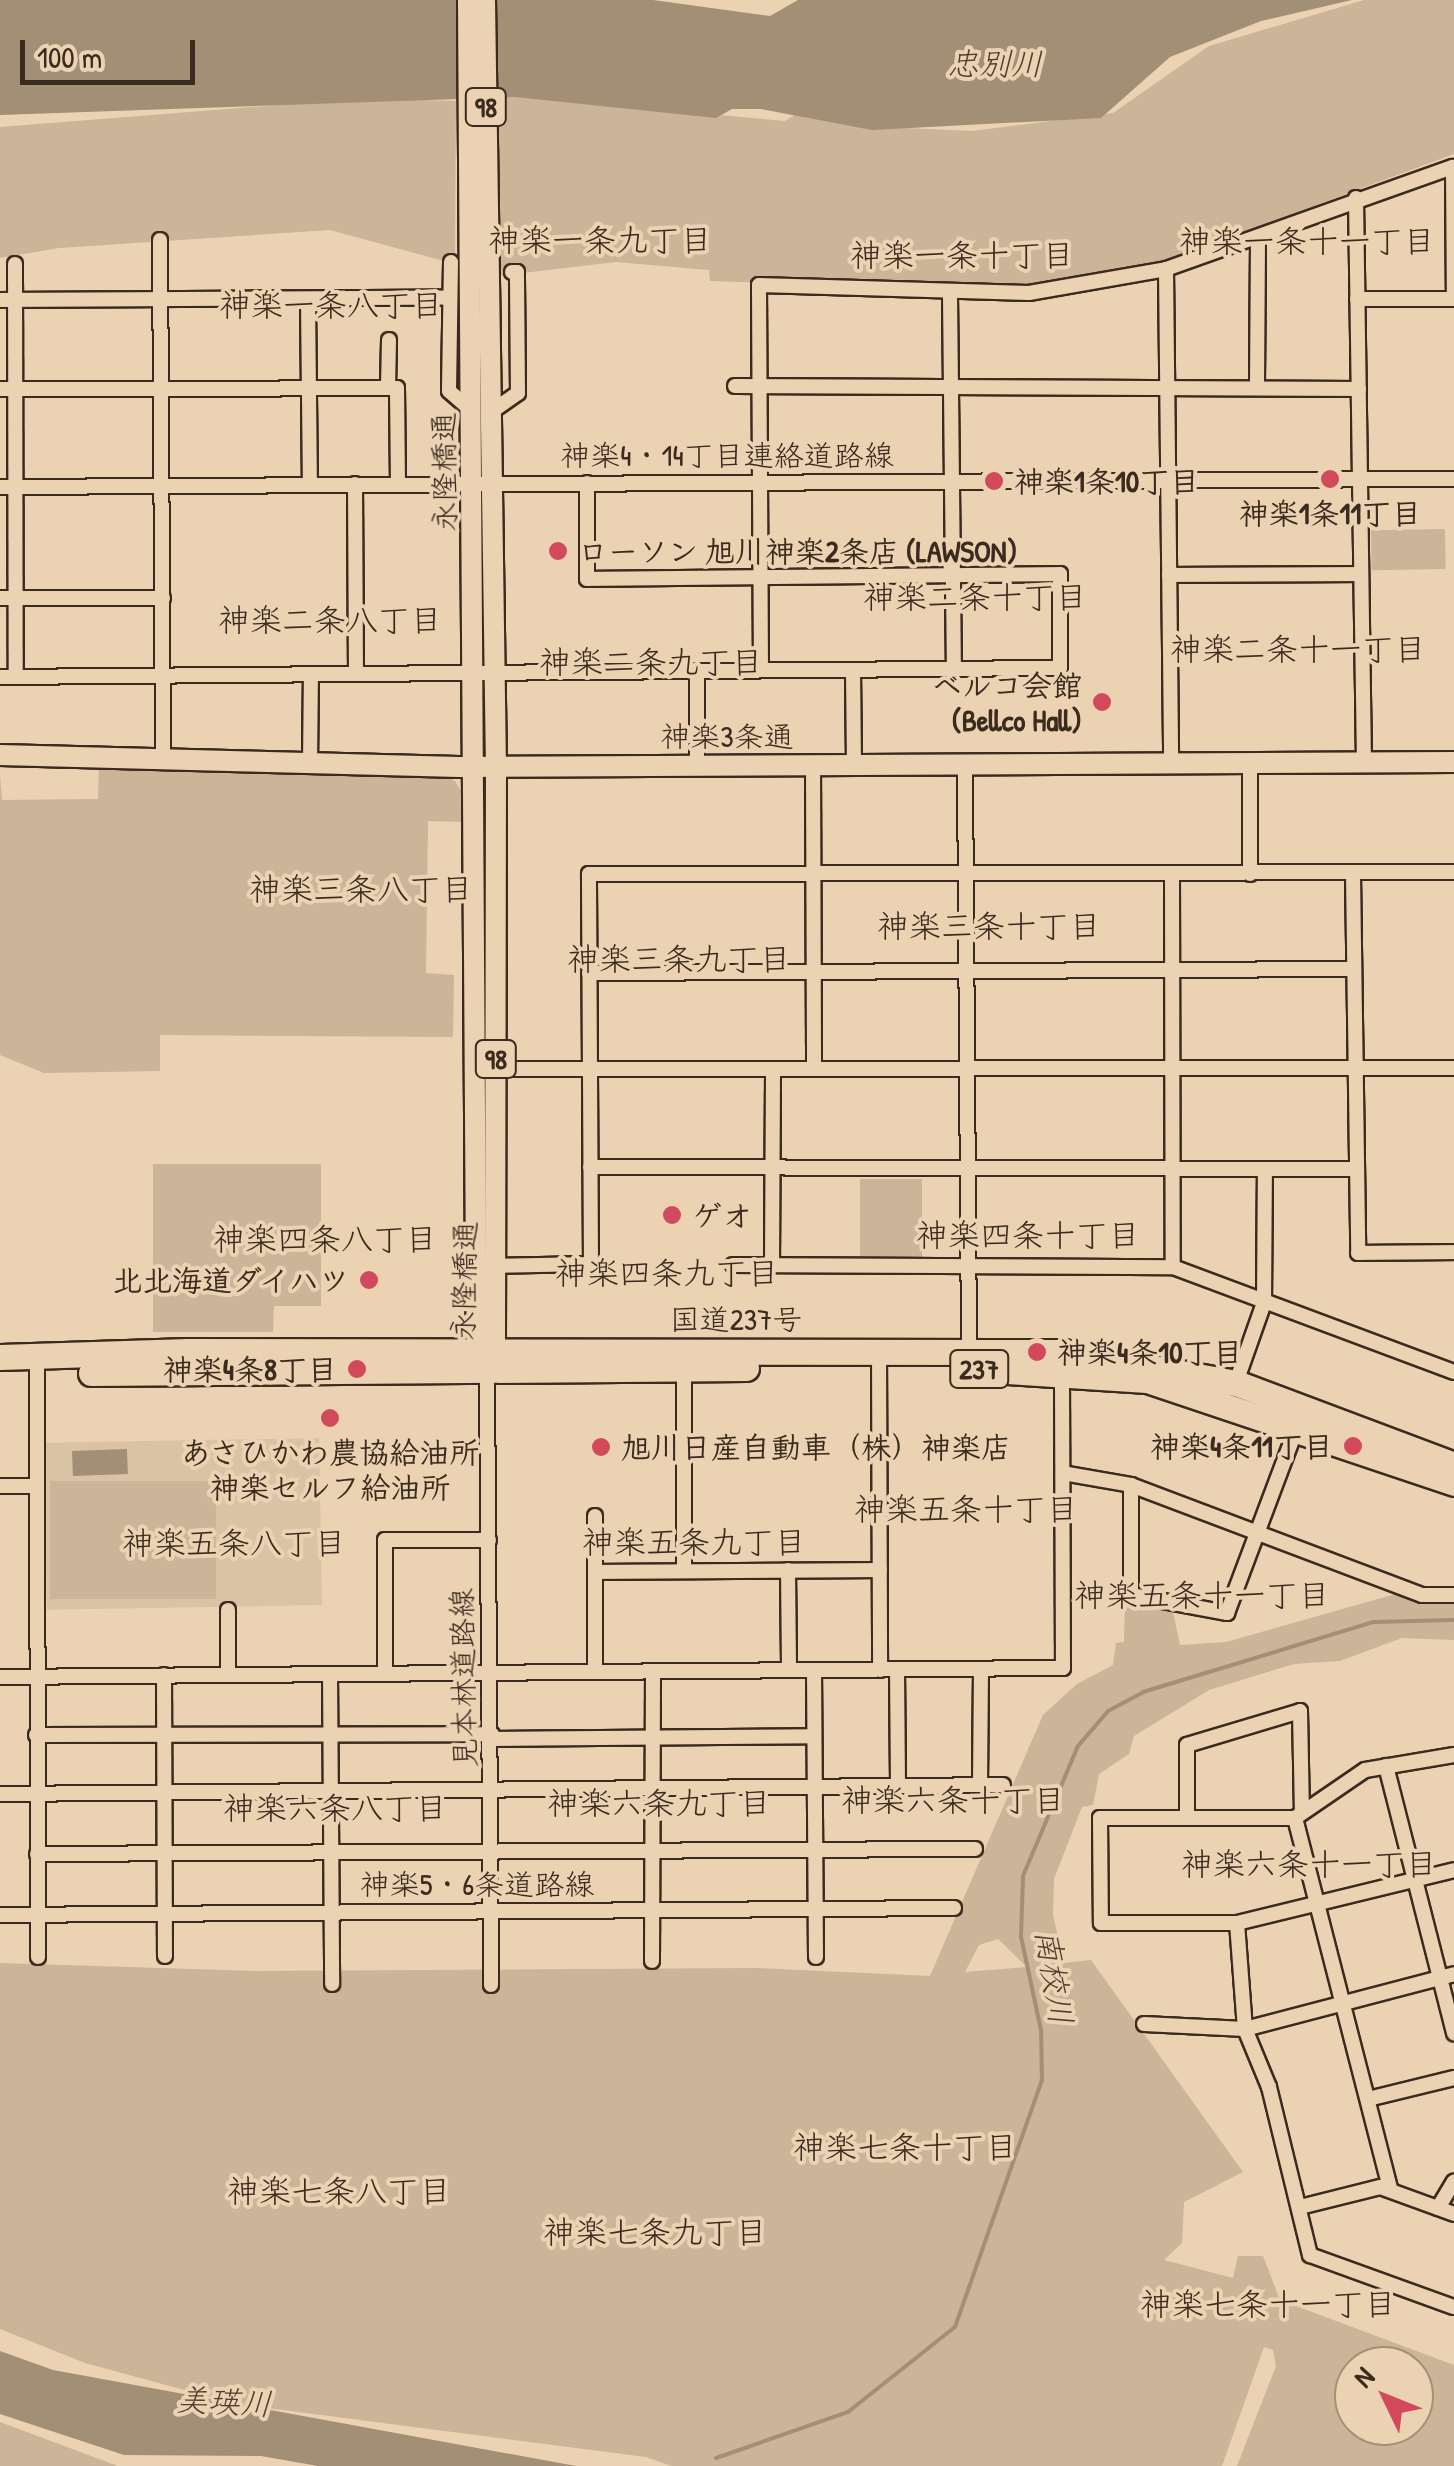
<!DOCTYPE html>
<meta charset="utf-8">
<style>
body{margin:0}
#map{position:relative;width:1454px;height:2466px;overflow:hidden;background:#ead2b2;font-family:"Patrick Hand","Klee One",sans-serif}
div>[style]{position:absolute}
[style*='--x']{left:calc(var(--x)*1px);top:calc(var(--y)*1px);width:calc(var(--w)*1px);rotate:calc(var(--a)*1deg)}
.built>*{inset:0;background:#dac3a5;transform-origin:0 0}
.green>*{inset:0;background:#cbb497;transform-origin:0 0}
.water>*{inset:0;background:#a38e76;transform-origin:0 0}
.stream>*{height:4px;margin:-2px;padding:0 2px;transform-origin:2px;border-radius:2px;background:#a38e76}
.roads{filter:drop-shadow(2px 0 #3b2a1e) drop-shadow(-2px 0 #3b2a1e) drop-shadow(0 2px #3b2a1e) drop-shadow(0 -2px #3b2a1e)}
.street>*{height:14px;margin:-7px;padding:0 7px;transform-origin:7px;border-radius:7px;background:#ead2b2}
.secondary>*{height:20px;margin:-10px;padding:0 10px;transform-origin:10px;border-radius:10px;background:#ead2b2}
.primary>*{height:20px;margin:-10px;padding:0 10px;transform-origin:10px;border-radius:10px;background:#ead2b2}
.highway>*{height:25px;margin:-12.5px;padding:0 12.5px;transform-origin:12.5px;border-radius:12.5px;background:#ead2b2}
.dots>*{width:28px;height:28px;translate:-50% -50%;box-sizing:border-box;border:5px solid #ead2b2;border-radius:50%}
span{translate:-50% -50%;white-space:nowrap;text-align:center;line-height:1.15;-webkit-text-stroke:8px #ead2b2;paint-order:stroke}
.shield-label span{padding:2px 8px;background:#ead2b2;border:2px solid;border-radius:8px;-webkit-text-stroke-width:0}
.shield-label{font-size:28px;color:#3b2a1e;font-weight:700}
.street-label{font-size:30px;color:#3b2a1e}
.poi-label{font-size:30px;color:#3b2a1e;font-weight:700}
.left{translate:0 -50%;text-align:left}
.right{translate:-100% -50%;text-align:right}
.water-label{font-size:32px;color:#503e30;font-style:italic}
.neighbourhood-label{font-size:32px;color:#3b2a1e}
.north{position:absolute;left:1334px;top:2346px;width:100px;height:100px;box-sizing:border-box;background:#ead2b2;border:2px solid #a48f77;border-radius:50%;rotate:313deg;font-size:28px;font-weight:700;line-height:40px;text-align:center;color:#3b2a1e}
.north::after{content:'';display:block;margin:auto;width:35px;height:45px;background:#d1495b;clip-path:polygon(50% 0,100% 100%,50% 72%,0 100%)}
.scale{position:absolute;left:20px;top:40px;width:175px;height:45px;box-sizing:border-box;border:5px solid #3b2a1e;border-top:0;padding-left:12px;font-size:30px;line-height:35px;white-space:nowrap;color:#3b2a1e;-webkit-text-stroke:8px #ead2b2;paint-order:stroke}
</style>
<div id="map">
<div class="built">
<i style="left:319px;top:1438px;width:167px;height:275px;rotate:89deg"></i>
</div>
<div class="green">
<i style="clip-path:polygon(1364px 0,1454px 0,1454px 154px,1163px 262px,1028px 287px,947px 289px,710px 281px,709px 270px,616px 262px,498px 276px,497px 95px,785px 121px,806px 108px,848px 106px,907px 128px,972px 131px,1113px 113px,1209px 46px)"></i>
<i style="clip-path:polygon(367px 98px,456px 101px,455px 264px,330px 230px,59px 248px,0 258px,0 127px)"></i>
<i style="left:1445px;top:529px;width:40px;height:74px;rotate:89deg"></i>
<i style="clip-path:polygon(99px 763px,446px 776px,455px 781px,464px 796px,463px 822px,428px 821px,426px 973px,454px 975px,453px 1037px,160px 1035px,160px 1071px,44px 1073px,0 1055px,0 776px,2px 800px,98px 799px)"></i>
<i style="clip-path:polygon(153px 1164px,321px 1164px,321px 1306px,274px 1306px,273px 1332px,153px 1332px)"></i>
<i style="left:860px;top:1179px;width:62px;height:81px"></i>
<i style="left:50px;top:1481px;width:166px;height:118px"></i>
<i style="clip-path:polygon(evenodd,1399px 1593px,1454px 1600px,1454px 1640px,1402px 1638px,1340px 1661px,1294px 1664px,1209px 1690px,1134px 1736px,1129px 1754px,1099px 1774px,1093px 1805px,1082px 1807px,1054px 1879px,1053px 1915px,1064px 1963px,1091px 1960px,1243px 2172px,1184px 2202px,1182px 2243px,1164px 2260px,1233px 2278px,1238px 2256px,1263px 2256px,1280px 2300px,1454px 2365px,1454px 2466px,1237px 2466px,1276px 2366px,1273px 2350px,1264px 2347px,1222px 2466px,671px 2466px,646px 2457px,236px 2404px,85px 2363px,0 2329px,0 1963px,256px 1971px,757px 1968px,930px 1976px,1043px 1715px,1077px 1684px,1113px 1665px,1116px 1643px,1124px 1642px,1125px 1594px,1173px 1612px,1180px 1645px,1226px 1642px,1399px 1593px,998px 1939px,1027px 1967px,965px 1972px,979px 1945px,998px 1939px,1399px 1593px,1354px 2366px,1414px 2366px,1414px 2426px,1354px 2426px,1354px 2366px)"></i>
<i style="clip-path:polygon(0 2422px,118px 2466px,0 2466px)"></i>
</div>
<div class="water">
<i style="clip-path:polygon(0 0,653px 0,770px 16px,798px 0,1352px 0,1261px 21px,1170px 57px,1101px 118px,872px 130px,761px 109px,732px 109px,716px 118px,515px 97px,0 115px)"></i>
<i style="left:127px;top:1449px;width:25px;height:55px;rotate:88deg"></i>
<i style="clip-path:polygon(0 2351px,53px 2370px,576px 2466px,318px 2466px,261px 2456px,124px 2455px,0 2414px)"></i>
</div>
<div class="stream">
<i style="--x:716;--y:2458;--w:140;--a:-19.2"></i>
<i style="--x:848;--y:2412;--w:137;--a:-38.5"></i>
<i style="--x:955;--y:2327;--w:262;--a:-70.6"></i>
<i style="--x:1042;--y:2080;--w:50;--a:-91.1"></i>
<i style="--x:1041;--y:2030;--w:95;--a:-102.1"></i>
<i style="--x:1021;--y:1937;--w:61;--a:-88.1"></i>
<i style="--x:1023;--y:1876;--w:141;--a:-67.1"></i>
<i style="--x:1078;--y:1746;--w:46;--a:-49.4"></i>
<i style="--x:1108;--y:1711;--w:40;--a:-28"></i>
<i style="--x:1143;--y:1692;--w:241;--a:-16.9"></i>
<i style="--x:1374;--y:1622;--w:80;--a:-1.4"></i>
</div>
<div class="roads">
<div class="street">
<i style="--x:1356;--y:198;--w:564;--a:89.19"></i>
<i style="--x:160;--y:240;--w:517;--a:89.67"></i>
<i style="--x:451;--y:262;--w:129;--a:90.9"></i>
<i style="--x:449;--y:391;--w:32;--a:41"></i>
<i style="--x:15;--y:264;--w:412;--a:89.9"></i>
<i style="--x:1166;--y:269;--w:494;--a:89.4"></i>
<i style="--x:950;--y:295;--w:373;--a:89.4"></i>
<i style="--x:1357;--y:299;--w:97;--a:0"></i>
<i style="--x:0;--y:300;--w:449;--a:-0.3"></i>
<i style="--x:308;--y:300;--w:185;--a:89.4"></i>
<i style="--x:1257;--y:385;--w:148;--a:-89.6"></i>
<i style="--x:735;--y:386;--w:624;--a:0.28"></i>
<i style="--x:388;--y:388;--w:9;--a:0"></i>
<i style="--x:397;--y:388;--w:96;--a:89.4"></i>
<i style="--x:0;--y:389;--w:388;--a:-0.1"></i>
<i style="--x:388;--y:388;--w:48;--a:-88.8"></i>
<i style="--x:491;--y:412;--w:33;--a:-35"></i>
<i style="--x:518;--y:393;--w:121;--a:-90.5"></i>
<i style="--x:517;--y:272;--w:5;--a:180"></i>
<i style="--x:355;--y:484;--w:190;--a:89.7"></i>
<i style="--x:0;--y:487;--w:1454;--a:-0.32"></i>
<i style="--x:1169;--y:575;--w:192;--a:-0.3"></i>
<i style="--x:0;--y:598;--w:163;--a:0"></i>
<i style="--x:761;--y:670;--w:385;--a:-90.3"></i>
<i style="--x:759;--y:285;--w:270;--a:1.7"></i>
<i style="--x:1029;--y:293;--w:139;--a:-9.9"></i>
<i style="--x:1166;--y:269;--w:305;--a:-19.6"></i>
<i style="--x:1453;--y:167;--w:132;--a:89.6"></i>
<i style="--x:853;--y:670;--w:95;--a:89.4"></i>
<i style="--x:697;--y:672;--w:94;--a:90"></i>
<i style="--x:0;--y:677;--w:1060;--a:-0.49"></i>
<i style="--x:1060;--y:668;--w:94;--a:-90"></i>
<i style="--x:1060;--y:574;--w:473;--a:179.4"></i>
<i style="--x:587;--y:579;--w:96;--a:-90"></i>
<i style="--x:965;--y:764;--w:594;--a:89.61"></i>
<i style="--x:310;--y:765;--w:91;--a:-89.4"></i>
<i style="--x:813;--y:765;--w:304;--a:89.8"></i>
<i style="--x:1172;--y:874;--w:393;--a:89.9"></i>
<i style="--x:1250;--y:874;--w:111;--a:-90"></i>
<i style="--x:1353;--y:874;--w:379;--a:89.2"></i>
<i style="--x:1358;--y:1253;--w:96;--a:-0.6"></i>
<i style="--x:589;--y:973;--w:765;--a:-0.3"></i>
<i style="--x:490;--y:1069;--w:964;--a:-0.06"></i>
<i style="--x:590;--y:1167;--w:767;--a:0.15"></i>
<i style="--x:733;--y:1265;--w:440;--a:0.3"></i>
<i style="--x:1173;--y:1267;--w:300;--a:20.5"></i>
<i style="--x:772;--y:1265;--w:196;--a:-89.7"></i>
<i style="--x:487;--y:1266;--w:104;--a:-1.1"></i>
<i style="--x:591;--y:1264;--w:390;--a:-90.3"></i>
<i style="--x:589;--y:874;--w:865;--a:-0.13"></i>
<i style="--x:879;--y:1352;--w:318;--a:89.8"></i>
<i style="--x:37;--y:1358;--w:599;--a:89.9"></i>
<i style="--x:684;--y:1367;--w:204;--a:90"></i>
<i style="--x:487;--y:1369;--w:616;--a:89.63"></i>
<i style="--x:1234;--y:1388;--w:90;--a:-70.6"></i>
<i style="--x:1264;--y:1303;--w:134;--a:-89.6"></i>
<i style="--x:1063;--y:1473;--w:69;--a:10"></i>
<i style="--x:1131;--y:1485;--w:311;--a:20.7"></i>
<i style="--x:1422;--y:1595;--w:32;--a:0"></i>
<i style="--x:1131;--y:1485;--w:110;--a:90"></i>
<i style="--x:1131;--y:1595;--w:98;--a:10.6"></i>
<i style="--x:1227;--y:1613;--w:202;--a:-69.4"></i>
<i style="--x:0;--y:1486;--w:34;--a:0"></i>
<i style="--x:595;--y:1516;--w:156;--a:90"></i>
<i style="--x:788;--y:1570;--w:100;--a:89.4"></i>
<i style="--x:595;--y:1572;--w:285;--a:-0.4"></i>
<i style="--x:897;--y:1669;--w:117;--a:89.5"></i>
<i style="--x:814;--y:1670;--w:287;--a:89.6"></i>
<i style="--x:330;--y:1674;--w:310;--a:89.6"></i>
<i style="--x:385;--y:1674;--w:134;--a:-90"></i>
<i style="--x:385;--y:1540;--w:104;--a:0"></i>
<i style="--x:164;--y:1675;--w:281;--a:89.8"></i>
<i style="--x:228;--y:1675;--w:65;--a:-90"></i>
<i style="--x:0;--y:1677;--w:1063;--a:-0.49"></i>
<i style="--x:1063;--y:1668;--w:300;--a:-90.2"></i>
<i style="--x:36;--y:1735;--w:456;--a:-0.1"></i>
<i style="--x:492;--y:1739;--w:322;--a:-0.5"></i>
<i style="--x:1454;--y:1755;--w:90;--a:170.4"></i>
<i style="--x:1365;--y:1770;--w:85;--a:145.6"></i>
<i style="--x:1295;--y:1818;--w:195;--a:180"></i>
<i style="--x:1100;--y:1818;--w:105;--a:89.5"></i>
<i style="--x:1101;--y:1923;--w:136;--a:0"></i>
<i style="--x:1237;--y:1923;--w:223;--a:-13.7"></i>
<i style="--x:1386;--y:1766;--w:276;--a:75.7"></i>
<i style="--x:980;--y:1785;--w:116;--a:-89.5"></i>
<i style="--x:0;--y:1794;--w:1003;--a:-0.51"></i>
<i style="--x:1187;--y:1818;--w:73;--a:-90"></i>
<i style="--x:1187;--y:1745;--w:118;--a:-16.7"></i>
<i style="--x:1300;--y:1711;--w:101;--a:88.9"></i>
<i style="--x:1295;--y:1818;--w:382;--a:75.6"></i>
<i style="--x:37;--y:1854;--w:938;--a:-0.31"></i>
<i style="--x:0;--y:1915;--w:954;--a:-0.42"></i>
<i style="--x:1237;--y:1923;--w:106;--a:85.7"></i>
<i style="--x:1245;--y:2029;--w:63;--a:67.5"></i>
<i style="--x:1269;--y:2087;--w:173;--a:76.3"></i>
<i style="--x:1310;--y:2255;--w:153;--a:19.9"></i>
<i style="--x:652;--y:1961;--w:289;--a:-89.8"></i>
<i style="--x:1144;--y:2024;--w:101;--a:2.8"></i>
<i style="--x:1245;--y:2029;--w:216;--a:-14.7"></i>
<i style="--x:1368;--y:2099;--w:89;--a:-13.7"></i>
<i style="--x:1300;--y:2207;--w:82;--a:-14"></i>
<i style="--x:1380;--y:2187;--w:79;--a:20"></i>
<i style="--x:1438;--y:2208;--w:31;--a:-59"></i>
</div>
<div class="secondary">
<i style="--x:0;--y:755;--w:459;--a:1.5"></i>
<i style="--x:459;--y:767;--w:995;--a:-0.29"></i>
</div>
<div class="primary">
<i style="--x:468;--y:0;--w:1266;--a:89.64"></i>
<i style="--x:476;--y:1266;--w:84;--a:89.3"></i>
<i style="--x:477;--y:1350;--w:13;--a:61"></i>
<i style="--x:485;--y:0;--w:767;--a:89.18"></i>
<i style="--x:496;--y:767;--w:583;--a:90.1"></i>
<i style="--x:495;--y:1350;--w:14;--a:111"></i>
</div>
<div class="highway">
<i style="--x:0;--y:1357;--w:188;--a:-1.8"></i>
<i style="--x:188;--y:1351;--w:875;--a:0.07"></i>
<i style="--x:1063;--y:1352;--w:176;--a:10.2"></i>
<i style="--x:1236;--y:1383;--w:233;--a:20.6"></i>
<i style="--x:976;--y:1369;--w:171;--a:3.7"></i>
<i style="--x:1147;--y:1380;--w:324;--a:18.5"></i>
<i style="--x:91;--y:1373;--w:655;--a:-0.44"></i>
</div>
</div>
<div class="dots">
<i style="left:1330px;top:479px;background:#d1495b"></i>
<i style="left:994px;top:481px;background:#d1495b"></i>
<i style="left:558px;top:551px;background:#d1495b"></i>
<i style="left:1102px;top:702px;background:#d1495b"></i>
<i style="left:672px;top:1215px;background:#d1495b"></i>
<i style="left:369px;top:1280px;background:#d1495b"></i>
<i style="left:1037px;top:1352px;background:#d1495b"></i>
<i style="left:357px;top:1369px;background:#d1495b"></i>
<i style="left:330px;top:1418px;background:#d1495b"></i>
<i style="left:1353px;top:1446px;background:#d1495b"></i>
<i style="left:601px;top:1447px;background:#d1495b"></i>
</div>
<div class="shield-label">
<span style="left:486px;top:107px">98</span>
<span style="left:496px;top:1059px">98</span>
<span style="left:979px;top:1369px">237</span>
</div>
<div class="street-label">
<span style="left:727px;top:455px">神楽4・14丁目連絡道路線</span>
<span style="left:444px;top:472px;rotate:-91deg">永隆橋通</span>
<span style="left:727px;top:736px">神楽3条通</span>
<span style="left:464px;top:1281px;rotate:-89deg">永隆橋通</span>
<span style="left:736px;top:1319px">国道237号</span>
<span style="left:463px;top:1678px;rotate:-91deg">見本林道路線</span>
<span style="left:477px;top:1884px">神楽5・6条道路線</span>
</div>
<div class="poi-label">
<span class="left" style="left:1014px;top:481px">神楽1条10丁目</span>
<span style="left:1330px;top:513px">神楽1条11丁目</span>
<span class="left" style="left:578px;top:551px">ローソン 旭川神楽2条店 (LAWSON)</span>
<span class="right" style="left:1082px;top:702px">ベルコ会館<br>(Bellco Hall)</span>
<span class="left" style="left:692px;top:1215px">ゲオ</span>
<span class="right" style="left:349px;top:1280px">北北海道ダイハツ</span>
<span class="left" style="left:1057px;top:1352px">神楽4条10丁目</span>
<span class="right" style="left:337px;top:1369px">神楽4条8丁目</span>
<span class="right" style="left:1333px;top:1446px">神楽4条11丁目</span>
<span class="left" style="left:621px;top:1447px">旭川日産自動車（株）神楽店</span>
<span style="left:330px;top:1469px">あさひかわ農協給油所<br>神楽セルフ給油所</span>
</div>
<div class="water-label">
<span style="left:995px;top:64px">忠別川</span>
<span style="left:1054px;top:1977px;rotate:81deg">南校川</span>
<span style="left:224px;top:2402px;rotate:3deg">美瑛川</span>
</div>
<div class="neighbourhood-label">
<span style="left:600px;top:240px">神楽一条九丁目</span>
<span style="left:1307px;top:241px">神楽一条十一丁目</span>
<span style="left:962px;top:255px">神楽一条十丁目</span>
<span style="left:331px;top:305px">神楽一条八丁目</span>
<span style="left:975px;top:597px">神楽二条十丁目</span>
<span style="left:330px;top:620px">神楽二条八丁目</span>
<span style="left:1298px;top:649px">神楽二条十一丁目</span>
<span style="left:651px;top:662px">神楽二条九丁目</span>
<span style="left:361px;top:889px">神楽三条八丁目</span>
<span style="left:989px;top:926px">神楽三条十丁目</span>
<span style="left:679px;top:959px">神楽三条九丁目</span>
<span style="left:1028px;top:1235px">神楽四条十丁目</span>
<span style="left:325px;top:1239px">神楽四条八丁目</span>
<span style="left:667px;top:1273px">神楽四条九丁目</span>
<span style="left:966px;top:1509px">神楽五条十丁目</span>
<span style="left:694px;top:1542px">神楽五条九丁目</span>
<span style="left:234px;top:1543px">神楽五条八丁目</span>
<span style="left:1202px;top:1595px">神楽五条十一丁目</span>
<span style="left:953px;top:1800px">神楽六条十丁目</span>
<span style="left:659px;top:1803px">神楽六条九丁目</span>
<span style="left:335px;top:1808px">神楽六条八丁目</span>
<span style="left:1309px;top:1864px">神楽六条十一丁目</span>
<span style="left:905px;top:2147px">神楽七条十丁目</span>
<span style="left:339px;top:2191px">神楽七条八丁目</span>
<span style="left:655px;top:2232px">神楽七条九丁目</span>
<span style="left:1268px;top:2304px">神楽七条十一丁目</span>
</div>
<div class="north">N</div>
<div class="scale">100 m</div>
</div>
